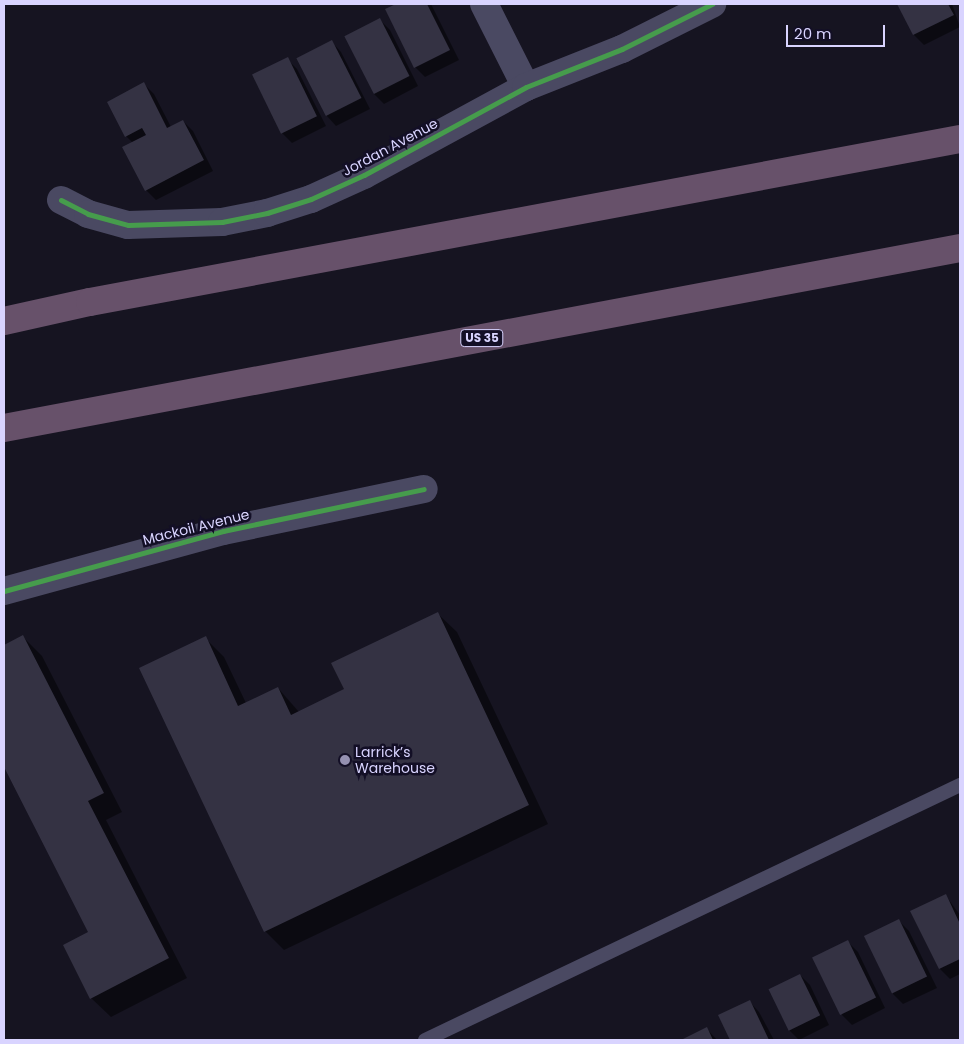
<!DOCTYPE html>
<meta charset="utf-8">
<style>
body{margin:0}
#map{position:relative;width:964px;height:1044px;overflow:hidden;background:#161421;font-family:Poppins,sans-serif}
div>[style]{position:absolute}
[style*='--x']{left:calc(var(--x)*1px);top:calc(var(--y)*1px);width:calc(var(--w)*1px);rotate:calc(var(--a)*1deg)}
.shadow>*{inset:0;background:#0007}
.building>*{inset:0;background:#343243;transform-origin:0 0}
.service>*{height:14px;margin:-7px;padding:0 7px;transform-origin:7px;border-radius:7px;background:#4a4962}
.minor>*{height:28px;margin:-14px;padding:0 14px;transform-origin:14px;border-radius:14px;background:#4a4962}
.motorway>*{height:28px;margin:-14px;padding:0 14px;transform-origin:14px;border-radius:14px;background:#67516a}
.cycleway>*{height:5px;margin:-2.5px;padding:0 2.5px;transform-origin:2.5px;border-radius:2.5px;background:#469c4c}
.dots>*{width:14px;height:14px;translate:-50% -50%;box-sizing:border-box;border:2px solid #130f26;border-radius:50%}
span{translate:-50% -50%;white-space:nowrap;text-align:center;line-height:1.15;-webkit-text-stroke:5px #130f26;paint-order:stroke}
.shield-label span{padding:1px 4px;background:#130f26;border:1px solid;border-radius:4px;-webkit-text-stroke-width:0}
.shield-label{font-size:12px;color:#d9d4ff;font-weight:700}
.street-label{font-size:14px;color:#d9d4ff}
.poi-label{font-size:14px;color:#d9d4ff}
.left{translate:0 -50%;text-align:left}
.frame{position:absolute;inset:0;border:5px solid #d9d4ff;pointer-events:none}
.scale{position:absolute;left:786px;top:25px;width:99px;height:22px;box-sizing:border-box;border:2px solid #d9d4ff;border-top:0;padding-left:6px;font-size:15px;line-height:18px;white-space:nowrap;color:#d9d4ff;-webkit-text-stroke:4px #130f26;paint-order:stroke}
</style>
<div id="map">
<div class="shadow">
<i style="clip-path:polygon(398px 4px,431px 4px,459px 60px,425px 77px,415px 67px,386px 10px)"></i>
<i style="clip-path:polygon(899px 4px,952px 4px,960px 27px,924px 45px,914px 35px)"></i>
<i style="clip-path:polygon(380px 20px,390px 30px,418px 86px,384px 104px,374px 94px,346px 37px)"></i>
<i style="clip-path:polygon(331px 41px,341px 52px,370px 109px,336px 126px,326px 115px)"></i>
<i style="clip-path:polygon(287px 59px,297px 69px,326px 126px,292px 143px,282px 133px)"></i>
<i style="clip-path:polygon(144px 84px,154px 94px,171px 127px,183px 121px,193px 131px,213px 171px,156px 200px,146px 190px,133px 143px,126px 136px)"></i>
<i style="clip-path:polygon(437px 613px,457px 632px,548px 824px,284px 950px,265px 931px,205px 638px,224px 657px,246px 703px,278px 688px,299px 712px,345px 690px)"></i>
<i style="clip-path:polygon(23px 637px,42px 656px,122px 812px,106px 820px,187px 978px,111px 1017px,91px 998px,90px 933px,4px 765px,4px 646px)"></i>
<i style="clip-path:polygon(946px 896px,960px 915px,960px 974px,950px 979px,940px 969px)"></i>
<i style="clip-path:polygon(899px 921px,909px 931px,937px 988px,903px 1004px,893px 994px,865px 937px)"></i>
<i style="clip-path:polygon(848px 942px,858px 952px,885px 1008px,852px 1025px,842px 1015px)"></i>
<i style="clip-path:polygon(800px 975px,810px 985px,829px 1025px,799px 1040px,789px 1030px)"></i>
<i style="clip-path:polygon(749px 1001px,759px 1012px,774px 1040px,731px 1040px,719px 1016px)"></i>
<i style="clip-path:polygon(707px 1029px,717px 1040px,684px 1040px)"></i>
</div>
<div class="building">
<i style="clip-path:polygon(396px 4px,427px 4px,450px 50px,414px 68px,385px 9px)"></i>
<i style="clip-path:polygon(897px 4px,948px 4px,954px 15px,913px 35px)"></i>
<i style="left:380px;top:18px;width:65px;height:40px;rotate:63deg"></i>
<i style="left:332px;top:40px;width:65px;height:40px;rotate:63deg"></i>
<i style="left:288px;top:57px;width:66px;height:40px;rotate:64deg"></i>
<i style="clip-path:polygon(144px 82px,167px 128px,183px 120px,204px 160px,145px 191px,122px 147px,146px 135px,142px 128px,125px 137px,107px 102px)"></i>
<i style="clip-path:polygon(438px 612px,529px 805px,264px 932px,139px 668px,206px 636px,238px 706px,278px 687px,291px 715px,344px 689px,331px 663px)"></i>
<i style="clip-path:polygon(23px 635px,104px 793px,88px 801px,169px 958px,90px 999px,63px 945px,88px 932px,4px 767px,4px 645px)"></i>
<i style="clip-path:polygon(946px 894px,960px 924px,960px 959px,939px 969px,910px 911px)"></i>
<i style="left:899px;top:919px;width:64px;height:39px;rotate:64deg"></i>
<i style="left:848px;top:940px;width:64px;height:40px;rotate:64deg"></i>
<i style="left:800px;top:974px;width:46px;height:35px;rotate:64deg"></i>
<i style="clip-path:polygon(750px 1000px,769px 1040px,730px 1040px,718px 1015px)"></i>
<i style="clip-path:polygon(707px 1027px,713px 1040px,681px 1040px)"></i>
</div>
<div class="service">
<i style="--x:425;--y:1040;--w:593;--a:-25.48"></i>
</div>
<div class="minor">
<i style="--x:484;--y:4;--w:93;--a:63.2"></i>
<i style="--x:61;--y:200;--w:30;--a:27"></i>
<i style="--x:88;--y:214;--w:41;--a:15.4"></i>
<i style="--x:128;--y:225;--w:94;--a:-1.8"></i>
<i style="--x:222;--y:222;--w:46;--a:-11.3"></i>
<i style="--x:267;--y:213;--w:46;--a:-17.7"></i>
<i style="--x:311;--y:199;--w:58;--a:-24.4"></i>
<i style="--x:364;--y:175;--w:184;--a:-28.5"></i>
<i style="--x:526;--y:87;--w:103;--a:-21.6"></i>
<i style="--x:622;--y:49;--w:101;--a:-26.6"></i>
<i style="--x:4;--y:591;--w:227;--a:-15.3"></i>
<i style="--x:223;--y:531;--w:205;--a:-11.8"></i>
</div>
<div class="motorway">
<i style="--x:4;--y:321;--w:88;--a:-12.5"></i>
<i style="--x:90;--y:302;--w:885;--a:-10.61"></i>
<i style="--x:4;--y:428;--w:973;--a:-10.66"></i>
</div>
<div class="cycleway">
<i style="--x:61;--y:200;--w:30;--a:27"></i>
<i style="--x:88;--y:214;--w:41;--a:15.4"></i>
<i style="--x:128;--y:225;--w:94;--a:-1.8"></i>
<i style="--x:222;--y:222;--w:46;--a:-11.3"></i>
<i style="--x:267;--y:213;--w:46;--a:-17.7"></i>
<i style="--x:311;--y:199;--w:58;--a:-24.4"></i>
<i style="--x:364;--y:175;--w:184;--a:-28.5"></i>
<i style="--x:526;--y:87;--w:103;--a:-21.6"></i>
<i style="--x:622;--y:49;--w:101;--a:-26.6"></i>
<i style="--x:4;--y:591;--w:227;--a:-15.3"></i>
<i style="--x:223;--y:531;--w:205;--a:-11.8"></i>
</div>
<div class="dots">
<i style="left:345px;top:760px;background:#9591b1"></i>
</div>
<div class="shield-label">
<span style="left:482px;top:338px">US 35</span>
</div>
<div class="street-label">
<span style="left:390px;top:147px;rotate:-28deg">Jordan Avenue</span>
<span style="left:196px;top:527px;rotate:-14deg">Mackoil Avenue</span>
</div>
<div class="poi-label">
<span class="left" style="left:355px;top:760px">Larrick’s<br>Warehouse</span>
</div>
<div class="frame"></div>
<div class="scale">20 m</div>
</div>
